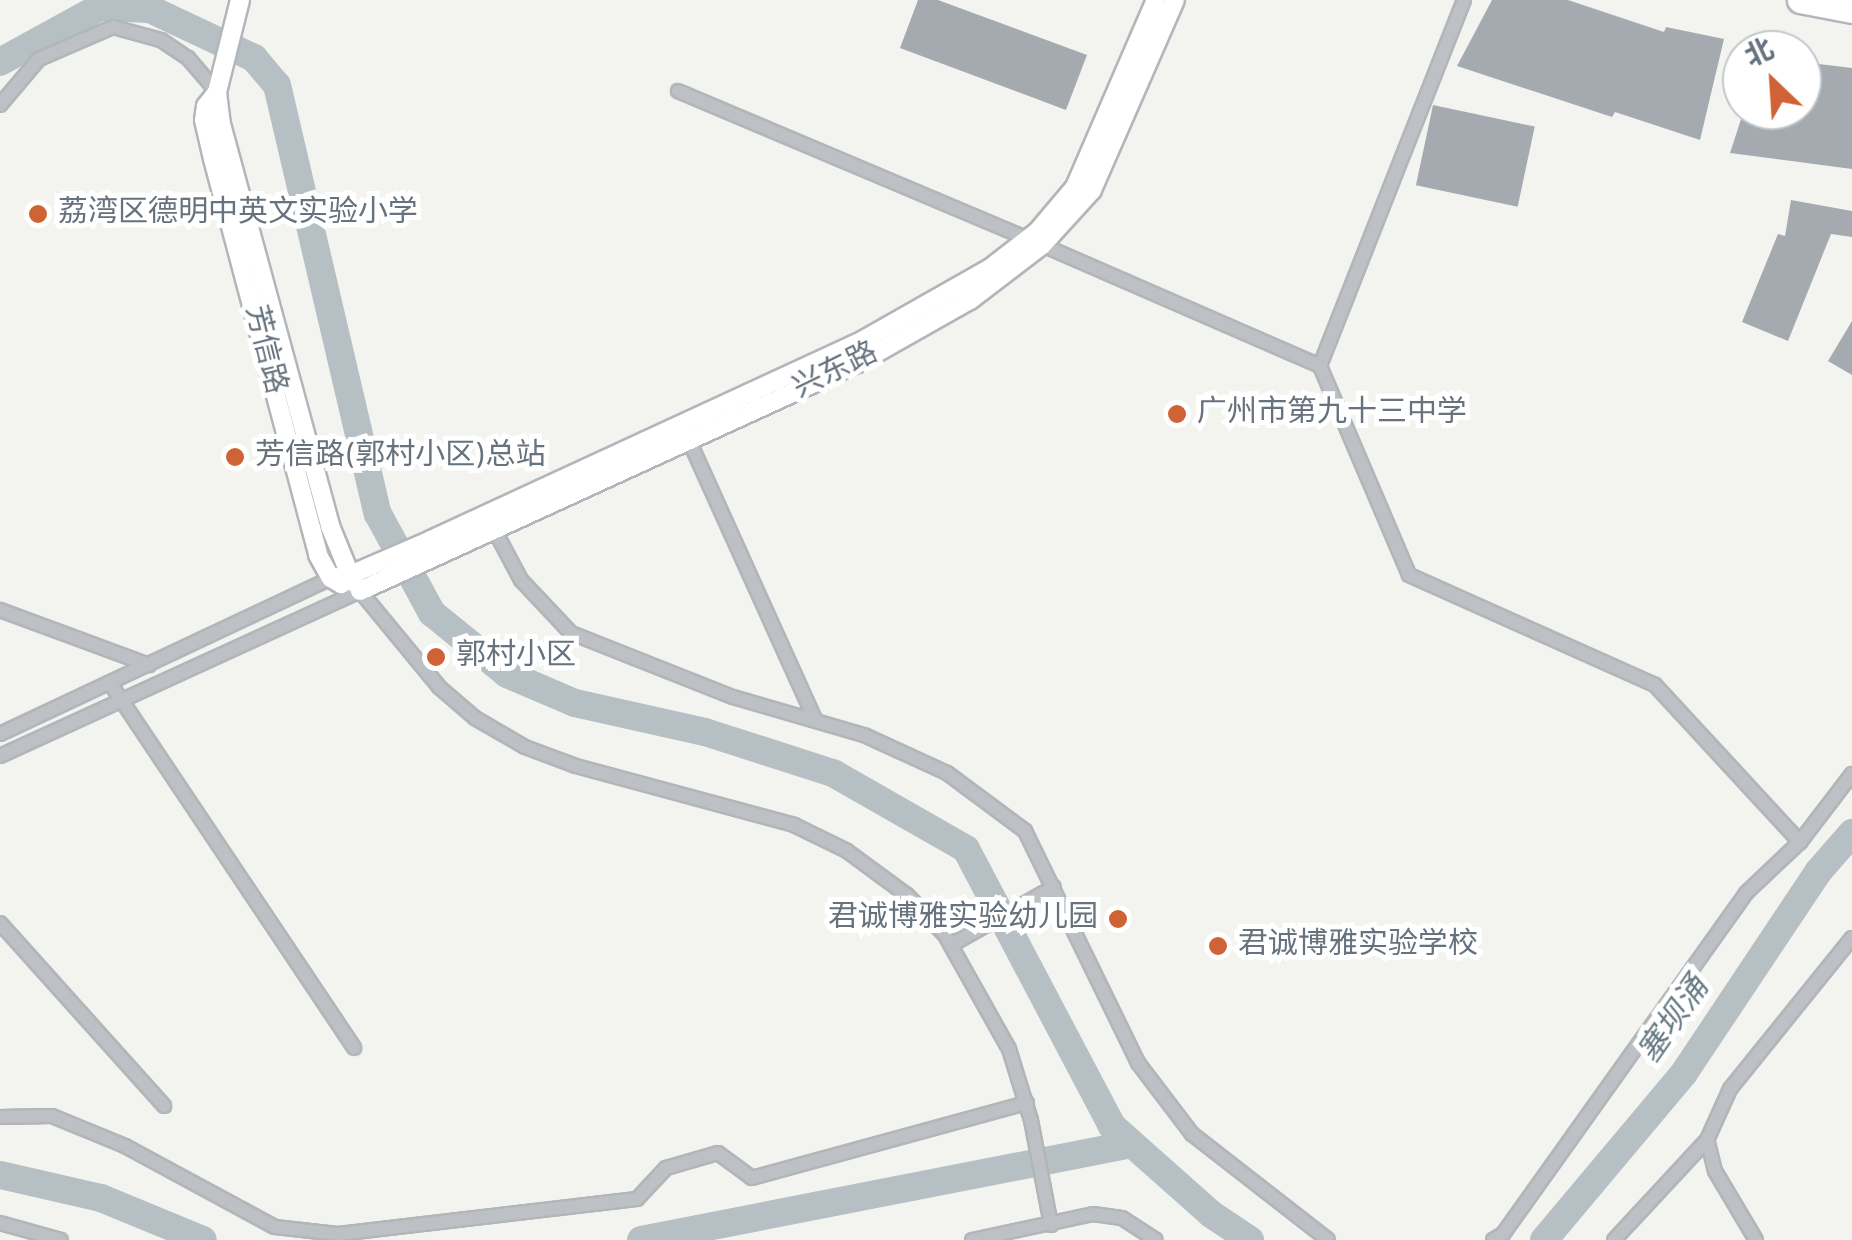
<!DOCTYPE html>
<meta charset="utf-8">
<style>
body{margin:0}
#map{position:relative;width:1852px;height:1240px;overflow:hidden;background:#f3f4f0;font-family:Overpass,"Noto Sans SC",sans-serif}
div>[style]{position:absolute}
[style*='--x']{left:calc(var(--x)*1px);top:calc(var(--y)*1px);width:calc(var(--w)*1px);rotate:calc(var(--a)*1deg)}
.river>*{height:28px;margin:-14px;padding:0 14px;transform-origin:14px;border-radius:14px;background:#b6bfc4}
.building>*{inset:0;background:#a4aab0;transform-origin:0 0}
.roads{filter:drop-shadow(2px 0 #b2b6ba) drop-shadow(-2px 0 #b2b6ba) drop-shadow(0 2px #b2b6ba) drop-shadow(0 -2px #b2b6ba)}
.street>*{height:12px;margin:-6px;padding:0 6px;transform-origin:6px;border-radius:6px;background:#bdc0c4}
.secondary>*{height:18px;margin:-9px;padding:0 9px;transform-origin:9px;border-radius:9px;background:#fff}
.highway>*{height:25px;margin:-12.5px;padding:0 12.5px;transform-origin:12.5px;border-radius:12.5px;background:#fff}
.dots>*{width:28px;height:28px;translate:-50% -50%;box-sizing:border-box;border:5px solid #fff;border-radius:50%}
span{translate:-50% -50%;white-space:nowrap;text-align:center;line-height:1.15;-webkit-text-stroke:10px #fff;paint-order:stroke}
.poi-label{font-size:30px;color:#66727e}
.left{translate:0 -50%;text-align:left}
.right{translate:-100% -50%;text-align:right}
.street-label{font-size:30px;color:#66727e}
.water-label{font-size:32px;color:#677982;font-style:italic}
.north{position:absolute;left:1722px;top:30px;width:100px;height:100px;box-sizing:border-box;background:#fff;border:2px solid #c2c7cb;border-radius:50%;rotate:335deg;font-size:28px;font-weight:700;line-height:40px;text-align:center;color:#66727e}
.north::after{content:'';display:block;margin:auto;width:35px;height:45px;background:#cf6335;clip-path:polygon(50% 0,100% 100%,50% 72%,0 100%)}
</style>
<div id="map">
<div class="river">
<i style="--x:0;--y:62;--w:114;--a:-28.8"></i>
<i style="--x:100;--y:7;--w:50;--a:2.3"></i>
<i style="--x:150;--y:9;--w:115;--a:25.2"></i>
<i style="--x:254;--y:58;--w:35;--a:50"></i>
<i style="--x:277;--y:85;--w:441;--a:76.8"></i>
<i style="--x:378;--y:514;--w:113;--a:61.4"></i>
<i style="--x:432;--y:613;--w:97;--a:39.1"></i>
<i style="--x:507;--y:674;--w:74;--a:23.1"></i>
<i style="--x:575;--y:703;--w:133;--a:12.6"></i>
<i style="--x:705;--y:732;--w:134;--a:17.8"></i>
<i style="--x:833;--y:773;--w:153;--a:29.7"></i>
<i style="--x:966;--y:849;--w:313;--a:62.2"></i>
<i style="--x:1112;--y:1126;--w:132;--a:41.6"></i>
<i style="--x:1211;--y:1214;--w:47;--a:33.7"></i>
<i style="--x:0;--y:1175;--w:104;--a:12.8"></i>
<i style="--x:101;--y:1198;--w:110;--a:22.4"></i>
<i style="--x:641;--y:1240;--w:500;--a:-11.06"></i>
<i style="--x:1544;--y:1240;--w:218;--a:-50"></i>
<i style="--x:1684;--y:1073;--w:242;--a:-56.3"></i>
<i style="--x:1818;--y:872;--w:52;--a:-48.9"></i>
</div>
<div class="building">
<i style="clip-path:polygon(918px 0,938px 0,1087px 55px,1066px 110px,900px 48px)"></i>
<i style="clip-path:polygon(1492px 0,1568px 0,1664px 32px,1666px 27px,1724px 39px,1700px 140px,1615px 112px,1612px 117px,1457px 66px)"></i>
<i style="clip-path:polygon(1802px 62px,1852px 68px,1852px 169px,1730px 153px,1744px 110px,1802px 110px)"></i>
<i style="left:1433px;top:105px;width:104px;height:82px;rotate:12deg"></i>
<i style="clip-path:polygon(1791px 200px,1852px 211px,1852px 237px,1831px 234px,1788px 341px,1742px 322px,1778px 234px,1785px 236px)"></i>
<i style="clip-path:polygon(1852px 321px,1852px 375px,1828px 361px)"></i>
</div>
<div class="roads">
<div class="street">
<i style="--x:1464;--y:0;--w:393;--a:111.5"></i>
<i style="--x:1320;--y:366;--w:227;--a:66.9"></i>
<i style="--x:1409;--y:575;--w:269;--a:24.1"></i>
<i style="--x:1655;--y:685;--w:214;--a:47.3"></i>
<i style="--x:678;--y:91;--w:380;--a:22.9"></i>
<i style="--x:0;--y:105;--w:60;--a:-49.7"></i>
<i style="--x:39;--y:59;--w:81;--a:-23.4"></i>
<i style="--x:113;--y:27;--w:50;--a:15.2"></i>
<i style="--x:161;--y:40;--w:32;--a:34"></i>
<i style="--x:188;--y:58;--w:45;--a:49.5"></i>
<i style="--x:1042;--y:245;--w:303;--a:23.5"></i>
<i style="--x:687;--y:436;--w:312;--a:65.7"></i>
<i style="--x:495;--y:531;--w:55;--a:62"></i>
<i style="--x:521;--y:580;--w:73;--a:46.7"></i>
<i style="--x:571;--y:633;--w:174;--a:21.6"></i>
<i style="--x:733;--y:697;--w:136;--a:16.2"></i>
<i style="--x:864;--y:735;--w:91;--a:24.6"></i>
<i style="--x:947;--y:773;--w:97;--a:36.6"></i>
<i style="--x:1025;--y:831;--w:258;--a:64"></i>
<i style="--x:1138;--y:1063;--w:89;--a:52.7"></i>
<i style="--x:1192;--y:1134;--w:172;--a:37.9"></i>
<i style="--x:0;--y:610;--w:159;--a:20.3"></i>
<i style="--x:110;--y:683;--w:439;--a:56.2"></i>
<i style="--x:0;--y:734;--w:366;--a:-25.2"></i>
<i style="--x:0;--y:756;--w:396;--a:-24.6"></i>
<i style="--x:360;--y:591;--w:124;--a:50.5"></i>
<i style="--x:439;--y:687;--w:48;--a:40.7"></i>
<i style="--x:475;--y:718;--w:58;--a:30.1"></i>
<i style="--x:525;--y:747;--w:54;--a:20.4"></i>
<i style="--x:576;--y:766;--w:226;--a:15.1"></i>
<i style="--x:794;--y:825;--w:59;--a:26.1"></i>
<i style="--x:847;--y:851;--w:74;--a:36.3"></i>
<i style="--x:907;--y:895;--w:55;--a:46.5"></i>
<i style="--x:945;--y:935;--w:131;--a:60.7"></i>
<i style="--x:1009;--y:1049;--w:74;--a:72.8"></i>
<i style="--x:1031;--y:1120;--w:107;--a:79.2"></i>
<i style="--x:0;--y:923;--w:246;--a:48.1"></i>
<i style="--x:951;--y:945;--w:118;--a:-29.4"></i>
<i style="--x:0;--y:1117;--w:52;--a:-1.1"></i>
<i style="--x:52;--y:1116;--w:79;--a:22.3"></i>
<i style="--x:125;--y:1146;--w:170;--a:28.4"></i>
<i style="--x:275;--y:1227;--w:63;--a:6.3"></i>
<i style="--x:338;--y:1234;--w:301;--a:-6.7"></i>
<i style="--x:637;--y:1199;--w:42;--a:-46.9"></i>
<i style="--x:666;--y:1168;--w:54;--a:-16.1"></i>
<i style="--x:718;--y:1153;--w:42;--a:36.3"></i>
<i style="--x:752;--y:1178;--w:285;--a:-15.3"></i>
<i style="--x:0;--y:1223;--w:63;--a:15.6"></i>
<i style="--x:972;--y:1240;--w:124;--a:-12.1"></i>
<i style="--x:1093;--y:1214;--w:29;--a:8"></i>
<i style="--x:1122;--y:1218;--w:40;--a:32.9"></i>
<i style="--x:1493;--y:1240;--w:12;--a:-31"></i>
<i style="--x:1503;--y:1234;--w:419;--a:-54.5"></i>
<i style="--x:1746;--y:893;--w:74;--a:-43.4"></i>
<i style="--x:1800;--y:842;--w:86;--a:-52.6"></i>
<i style="--x:1614;--y:1240;--w:137;--a:-47.1"></i>
<i style="--x:1756;--y:1240;--w:80;--a:-120.7"></i>
<i style="--x:1715;--y:1171;--w:32;--a:-104"></i>
<i style="--x:1707;--y:1140;--w:56;--a:-65.7"></i>
<i style="--x:1730;--y:1089;--w:194;--a:-51.1"></i>
</div>
<div class="secondary">
<i style="--x:240;--y:0;--w:95;--a:104"></i>
<i style="--x:217;--y:92;--w:32;--a:83"></i>
<i style="--x:221;--y:124;--w:417;--a:74.8"></i>
<i style="--x:330;--y:526;--w:61;--a:67.7"></i>
<i style="--x:217;--y:92;--w:18;--a:128"></i>
<i style="--x:206;--y:106;--w:14;--a:98"></i>
<i style="--x:204;--y:120;--w:40;--a:77"></i>
<i style="--x:213;--y:159;--w:410;--a:75.1"></i>
<i style="--x:318;--y:555;--w:26;--a:61"></i>
<i style="--x:331;--y:578;--w:12;--a:31"></i>
<i style="--x:331;--y:578;--w:17;--a:-7"></i>
<i style="--x:348;--y:576;--w:90;--a:-23.4"></i>
<i style="--x:431;--y:540;--w:470;--a:-24.8"></i>
<i style="--x:858;--y:343;--w:150;--a:-29.5"></i>
<i style="--x:989;--y:269;--w:62;--a:-37.8"></i>
<i style="--x:1038;--y:231;--w:57;--a:-49.9"></i>
<i style="--x:1075;--y:187;--w:204;--a:-66.6"></i>
<i style="--x:360;--y:591;--w:552;--a:-24.62"></i>
<i style="--x:862;--y:361;--w:124;--a:-29.5"></i>
<i style="--x:970;--y:300;--w:91;--a:-37.4"></i>
<i style="--x:1042;--y:245;--w:74;--a:-47.7"></i>
<i style="--x:1092;--y:190;--w:207;--a:-66.4"></i>
</div>
<div class="highway">
<i style="--x:1800;--y:0;--w:53;--a:10.9"></i>
</div>
</div>
<div class="dots">
<i style="left:38px;top:214px;background:#cf6335"></i>
<i style="left:1177px;top:414px;background:#cf6335"></i>
<i style="left:235px;top:457px;background:#cf6335"></i>
<i style="left:436px;top:657px;background:#cf6335"></i>
<i style="left:1118px;top:919px;background:#cf6335"></i>
<i style="left:1218px;top:946px;background:#cf6335"></i>
</div>
<div class="poi-label">
<span class="left" style="left:58px;top:214px">荔湾区德明中英文实验小学</span>
<span class="left" style="left:1197px;top:414px">广州市第九十三中学</span>
<span class="left" style="left:255px;top:457px">芳信路(郭村小区)总站</span>
<span class="left" style="left:456px;top:657px">郭村小区</span>
<span class="right" style="left:1098px;top:919px">君诚博雅实验幼儿园</span>
<span class="left" style="left:1238px;top:946px">君诚博雅实验学校</span>
</div>
<div class="street-label">
<span style="left:264px;top:350px;rotate:76deg">芳信路</span>
<span style="left:836px;top:372px;rotate:-26deg">兴东路</span>
</div>
<div class="water-label">
<span style="left:1675px;top:1021px;rotate:-55deg">塞坝涌</span>
</div>
<div class="north">北</div>
</div>
